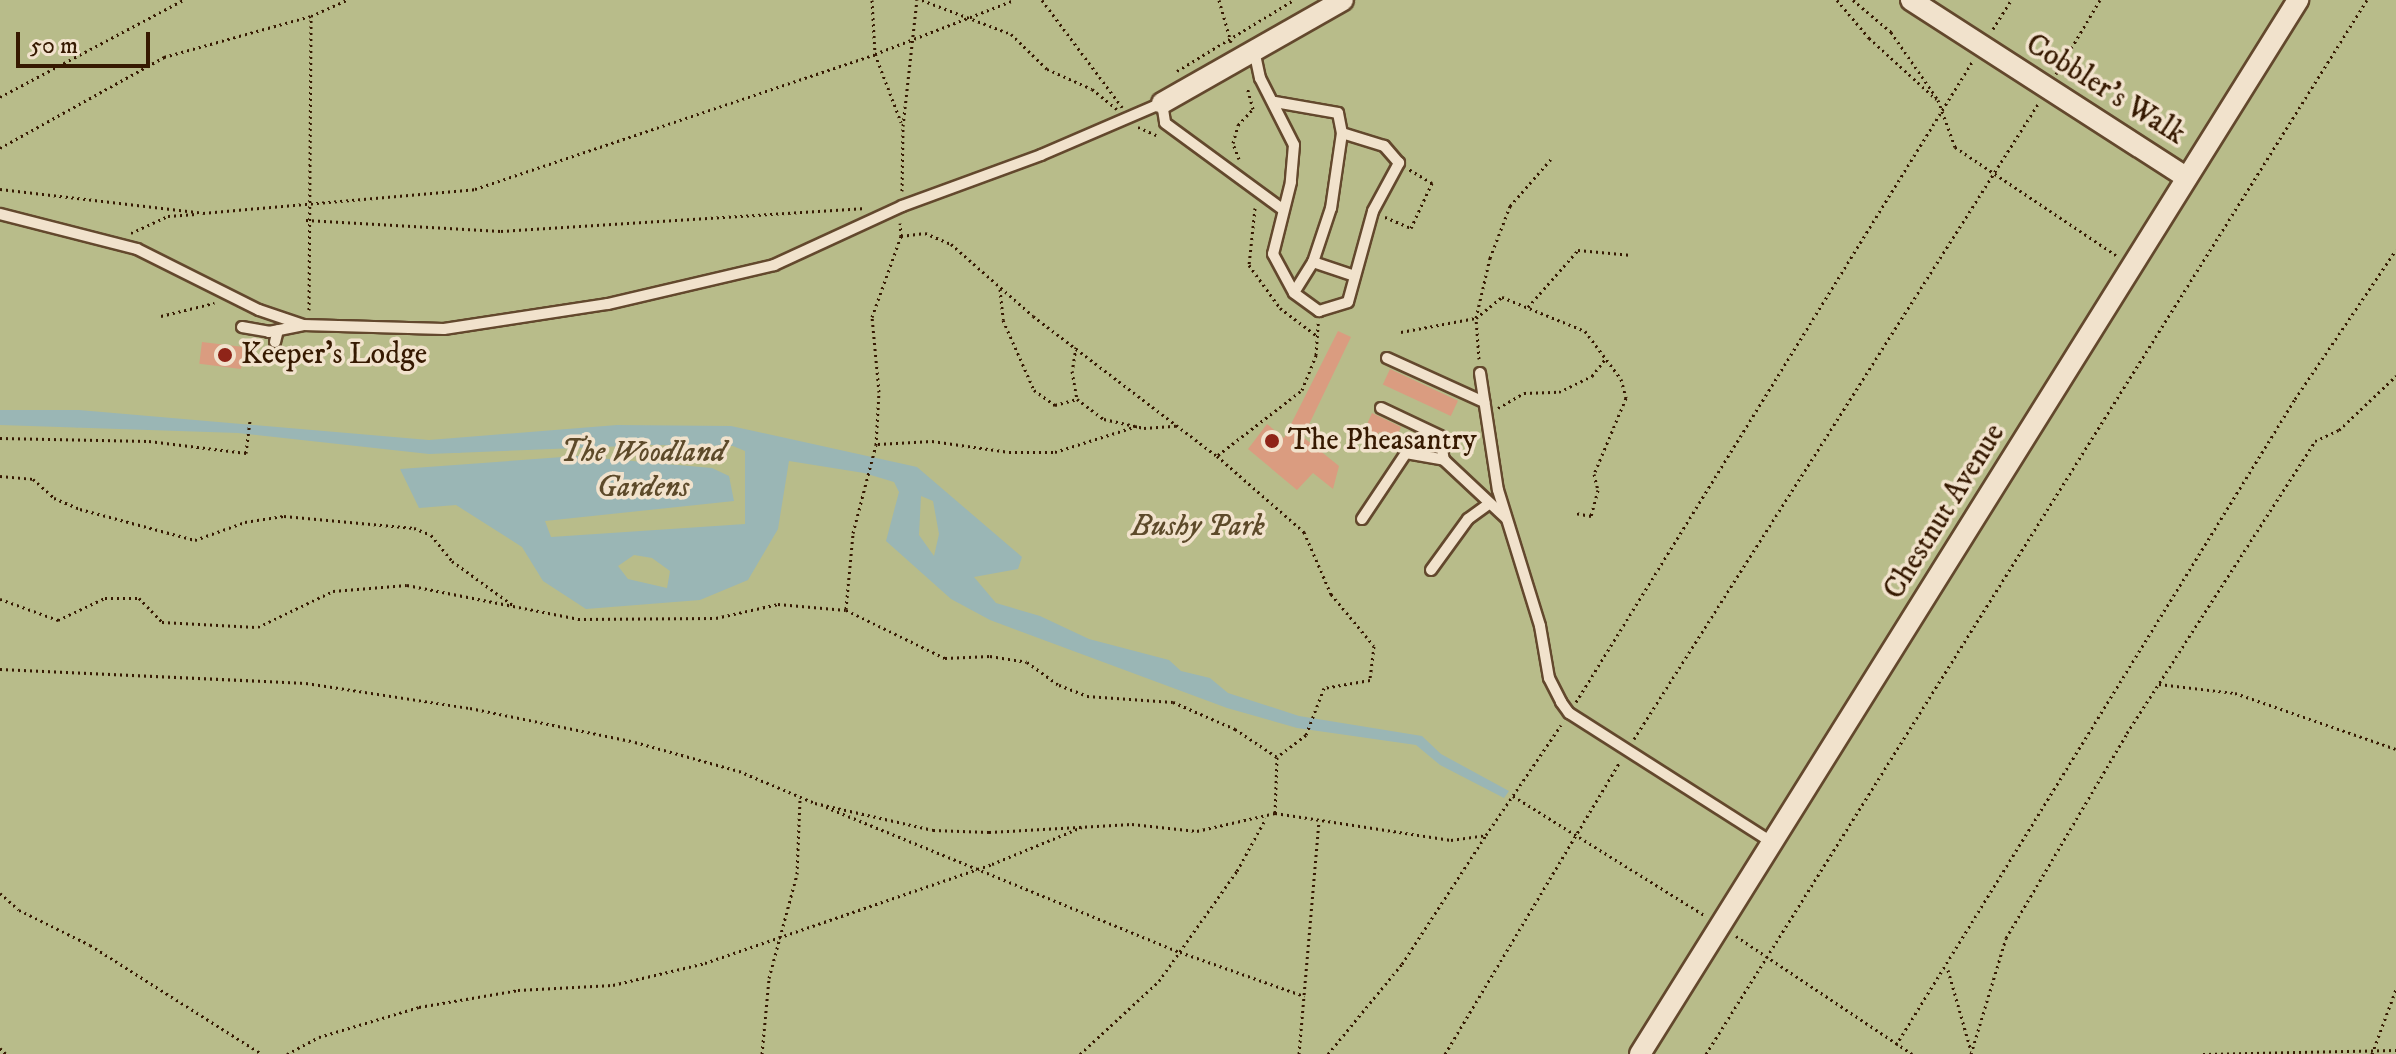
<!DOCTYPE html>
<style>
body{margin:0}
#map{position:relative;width:2396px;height:1054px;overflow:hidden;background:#e9d3b1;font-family:"IM FELL DW Pica",serif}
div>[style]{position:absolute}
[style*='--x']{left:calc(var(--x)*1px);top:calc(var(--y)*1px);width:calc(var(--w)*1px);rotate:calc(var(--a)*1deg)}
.green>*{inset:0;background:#b8bc8a;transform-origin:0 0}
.water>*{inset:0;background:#9ab6b5}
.building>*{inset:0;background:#da9c80;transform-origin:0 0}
.path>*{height:3px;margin-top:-1.5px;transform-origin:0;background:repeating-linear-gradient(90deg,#361901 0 2px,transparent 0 6px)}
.roads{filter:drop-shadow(2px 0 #63482d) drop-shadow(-2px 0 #63482d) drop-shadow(0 2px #63482d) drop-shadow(0 -2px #63482d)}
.service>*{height:10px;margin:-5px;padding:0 5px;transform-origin:5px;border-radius:5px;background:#f1e2cc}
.minor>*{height:20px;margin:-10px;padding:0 10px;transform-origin:10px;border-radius:10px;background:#f1e2cc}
.dots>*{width:22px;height:22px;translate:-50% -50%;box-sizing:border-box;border:4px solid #f1e2cc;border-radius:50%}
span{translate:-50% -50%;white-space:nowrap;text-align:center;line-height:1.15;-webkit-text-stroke:7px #f1e2cc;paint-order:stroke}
.street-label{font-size:30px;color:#361901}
.poi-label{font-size:30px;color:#361901}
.left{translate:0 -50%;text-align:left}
.park-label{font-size:30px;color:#5d4a2a;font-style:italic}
.scale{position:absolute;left:16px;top:32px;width:134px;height:36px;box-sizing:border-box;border:4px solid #361901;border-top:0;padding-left:10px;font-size:24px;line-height:28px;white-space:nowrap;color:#361901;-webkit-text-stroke:6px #f1e2cc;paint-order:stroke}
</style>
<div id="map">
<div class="green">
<i style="left:0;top:0;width:2396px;height:1054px"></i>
</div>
<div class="water">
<i style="clip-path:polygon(evenodd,0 410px,79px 410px,429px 440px,617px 425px,731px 426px,917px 467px,1022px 557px,1018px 569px,974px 577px,996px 603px,1040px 616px,1089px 639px,1169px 660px,1181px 671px,1210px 678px,1228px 693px,1299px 716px,1422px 736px,1441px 754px,1509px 791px,1504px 798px,1440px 765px,1416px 745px,1297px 728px,1227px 708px,990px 620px,951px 599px,886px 541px,899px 492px,894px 482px,864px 473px,789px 461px,778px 529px,748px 580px,700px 600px,586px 609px,543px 581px,522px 547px,456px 505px,419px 508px,400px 469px,576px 456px,712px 468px,729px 476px,734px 501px,545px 521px,551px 537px,745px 524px,745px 451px,733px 446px,652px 445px,429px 454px,238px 433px,0 425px,0 410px,921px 496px,933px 501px,939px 534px,934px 556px,919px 535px,921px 496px,0 410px,634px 555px,652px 558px,670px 571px,667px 588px,628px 579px,618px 566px,634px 555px)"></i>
</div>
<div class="building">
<i style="clip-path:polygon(1338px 331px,1351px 337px,1303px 437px,1339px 466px,1333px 489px,1313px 473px,1297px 490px,1248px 449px,1267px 424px,1284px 438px)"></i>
<i style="left:202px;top:342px;width:42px;height:22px;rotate:7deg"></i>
<i style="left:1390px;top:369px;width:75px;height:17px;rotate:25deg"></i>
<i style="clip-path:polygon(1372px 413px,1401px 427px,1396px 439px,1379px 432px,1373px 446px,1360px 440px)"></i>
</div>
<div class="path">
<i style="--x:872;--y:0;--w:54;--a:86.8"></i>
<i style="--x:875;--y:54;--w:73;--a:69.1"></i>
<i style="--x:922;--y:0;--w:95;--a:20.9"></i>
<i style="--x:1011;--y:34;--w:50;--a:44.2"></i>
<i style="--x:1047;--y:69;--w:49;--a:24"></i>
<i style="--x:1092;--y:89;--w:32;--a:39"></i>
<i style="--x:1042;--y:0;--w:134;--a:53.2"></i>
<i style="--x:1219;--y:0;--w:44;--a:74.1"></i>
<i style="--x:1837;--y:0;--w:50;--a:49.9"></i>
<i style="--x:1869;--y:38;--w:91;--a:42.3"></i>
<i style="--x:1853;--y:0;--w:50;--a:40.1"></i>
<i style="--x:1891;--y:32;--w:83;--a:55.3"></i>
<i style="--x:1938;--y:100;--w:50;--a:70.1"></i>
<i style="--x:1955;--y:147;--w:194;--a:33.9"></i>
<i style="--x:1993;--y:29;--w:34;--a:-58"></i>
<i style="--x:1177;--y:71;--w:137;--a:-31.3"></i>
<i style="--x:2056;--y:74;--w:86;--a:-59.3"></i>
<i style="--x:0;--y:97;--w:207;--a:-27.9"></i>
<i style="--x:1138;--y:127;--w:20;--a:24"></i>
<i style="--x:0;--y:148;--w:188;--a:-29"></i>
<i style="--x:164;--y:57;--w:153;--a:-15.6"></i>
<i style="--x:311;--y:16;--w:39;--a:-24"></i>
<i style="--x:1239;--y:159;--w:17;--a:-111"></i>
<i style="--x:1233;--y:143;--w:19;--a:-74"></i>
<i style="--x:1238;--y:125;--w:22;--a:-47"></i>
<i style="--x:1253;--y:109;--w:23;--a:-105"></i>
<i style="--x:0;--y:189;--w:204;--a:6.7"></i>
<i style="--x:203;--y:213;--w:273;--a:-5"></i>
<i style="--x:475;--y:189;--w:422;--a:-18.6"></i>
<i style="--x:875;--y:54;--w:149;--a:-21.2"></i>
<i style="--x:902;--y:191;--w:65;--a:-89.1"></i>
<i style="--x:903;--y:126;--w:127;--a:-83.7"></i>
<i style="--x:1255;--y:208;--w:57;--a:96"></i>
<i style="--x:1249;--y:265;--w:53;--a:54.2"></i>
<i style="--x:1280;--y:308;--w:46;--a:37.1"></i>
<i style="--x:1385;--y:217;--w:28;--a:23"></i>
<i style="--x:1411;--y:228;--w:50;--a:-65"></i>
<i style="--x:1432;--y:183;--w:27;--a:-149"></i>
<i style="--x:306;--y:220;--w:195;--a:3.2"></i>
<i style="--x:501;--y:231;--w:362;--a:-3.6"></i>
<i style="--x:131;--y:233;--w:41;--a:-24.7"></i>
<i style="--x:168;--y:216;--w:28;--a:-4"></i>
<i style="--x:901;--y:236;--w:24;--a:-7"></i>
<i style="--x:925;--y:233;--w:28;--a:23"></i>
<i style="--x:951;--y:244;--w:109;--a:41.3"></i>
<i style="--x:1033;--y:316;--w:231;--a:37.3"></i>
<i style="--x:1217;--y:456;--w:116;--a:41.1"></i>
<i style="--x:1304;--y:532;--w:68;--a:66.5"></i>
<i style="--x:1331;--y:594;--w:67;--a:50.4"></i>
<i style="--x:1374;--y:646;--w:34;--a:97"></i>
<i style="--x:1370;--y:680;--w:47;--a:170.1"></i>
<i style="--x:1324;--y:688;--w:50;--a:111"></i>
<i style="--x:1306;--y:735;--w:36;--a:143"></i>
<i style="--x:1000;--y:289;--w:31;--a:84"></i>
<i style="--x:1003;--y:320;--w:77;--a:66.1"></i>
<i style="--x:1034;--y:390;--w:26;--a:36"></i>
<i style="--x:1055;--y:405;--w:23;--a:-15"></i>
<i style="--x:1528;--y:307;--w:76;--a:-48.7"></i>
<i style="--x:1578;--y:250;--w:54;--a:5.3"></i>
<i style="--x:309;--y:310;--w:294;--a:-89.6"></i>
<i style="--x:161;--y:316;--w:55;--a:-13.8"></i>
<i style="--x:1401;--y:332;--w:76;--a:-10.6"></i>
<i style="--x:1476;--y:318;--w:33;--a:-39"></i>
<i style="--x:1502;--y:297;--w:90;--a:22.3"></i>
<i style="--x:1585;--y:331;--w:60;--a:53.1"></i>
<i style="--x:1621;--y:379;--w:20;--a:75"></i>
<i style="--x:1626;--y:398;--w:82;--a:112.8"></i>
<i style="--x:1594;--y:474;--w:16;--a:76"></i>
<i style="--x:1598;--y:490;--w:27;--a:105"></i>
<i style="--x:1591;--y:516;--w:16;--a:-169"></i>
<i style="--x:1076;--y:347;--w:24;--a:99"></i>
<i style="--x:1072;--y:371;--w:28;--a:80"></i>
<i style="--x:1077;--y:399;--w:34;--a:37"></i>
<i style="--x:1104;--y:419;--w:41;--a:12.7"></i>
<i style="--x:1144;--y:428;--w:32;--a:-4"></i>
<i style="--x:1479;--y:359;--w:41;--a:-94.2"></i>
<i style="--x:1476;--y:318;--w:62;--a:-76.9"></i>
<i style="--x:1490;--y:258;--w:56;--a:-69"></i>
<i style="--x:1510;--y:206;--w:62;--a:-48.9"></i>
<i style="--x:1498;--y:408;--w:30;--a:-30"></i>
<i style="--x:1524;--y:393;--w:35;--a:-2"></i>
<i style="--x:1559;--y:392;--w:37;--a:-26"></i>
<i style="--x:1592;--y:376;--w:23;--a:-52"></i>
<i style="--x:0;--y:438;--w:149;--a:1.2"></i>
<i style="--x:149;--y:441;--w:98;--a:7.1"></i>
<i style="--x:246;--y:453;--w:34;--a:-83"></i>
<i style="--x:878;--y:444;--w:54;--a:-3.2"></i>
<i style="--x:932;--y:441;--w:78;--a:8.1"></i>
<i style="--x:1009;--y:452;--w:46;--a:0"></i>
<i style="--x:1055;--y:452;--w:86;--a:-17.6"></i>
<i style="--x:1218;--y:455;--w:106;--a:-37.7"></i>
<i style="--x:1302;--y:390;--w:38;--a:-68"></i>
<i style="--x:1316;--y:355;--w:32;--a:-86"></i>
<i style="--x:0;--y:476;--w:33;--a:5"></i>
<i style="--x:33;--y:479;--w:28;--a:42"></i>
<i style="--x:54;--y:498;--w:28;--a:23"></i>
<i style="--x:80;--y:509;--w:119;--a:15.1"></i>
<i style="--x:195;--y:540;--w:53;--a:-19.8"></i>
<i style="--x:245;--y:522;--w:39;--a:-9"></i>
<i style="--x:284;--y:516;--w:131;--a:5.3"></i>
<i style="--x:414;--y:528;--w:18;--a:22"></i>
<i style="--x:431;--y:535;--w:33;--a:51"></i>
<i style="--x:452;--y:561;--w:77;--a:36"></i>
<i style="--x:0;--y:599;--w:62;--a:19.9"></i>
<i style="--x:58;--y:620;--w:52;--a:-25.1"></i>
<i style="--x:105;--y:598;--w:34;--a:0"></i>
<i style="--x:139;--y:598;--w:33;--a:46"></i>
<i style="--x:162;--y:622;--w:96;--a:3"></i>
<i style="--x:258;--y:627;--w:83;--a:-25.6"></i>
<i style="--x:333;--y:591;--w:74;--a:-4.6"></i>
<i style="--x:407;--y:585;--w:174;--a:11.2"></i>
<i style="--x:578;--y:619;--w:138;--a:-0.4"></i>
<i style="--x:716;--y:618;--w:64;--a:-12.7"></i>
<i style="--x:778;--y:604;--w:68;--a:5"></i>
<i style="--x:846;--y:610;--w:110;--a:25.9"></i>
<i style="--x:945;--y:658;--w:45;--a:-2.5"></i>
<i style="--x:990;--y:656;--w:37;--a:9"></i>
<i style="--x:1027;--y:662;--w:39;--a:36"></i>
<i style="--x:1059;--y:685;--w:30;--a:21"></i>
<i style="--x:1087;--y:696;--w:86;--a:4"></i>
<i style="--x:1173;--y:702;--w:68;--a:23.5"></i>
<i style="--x:1235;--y:729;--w:50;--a:33.7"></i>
<i style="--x:1277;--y:757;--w:56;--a:92"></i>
<i style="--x:846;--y:609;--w:76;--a:-84.7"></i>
<i style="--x:853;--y:533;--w:91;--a:-75.4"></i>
<i style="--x:876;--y:445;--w:53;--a:-86.8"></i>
<i style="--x:879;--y:392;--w:75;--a:-95.3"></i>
<i style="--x:872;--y:317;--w:86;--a:-70.3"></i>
<i style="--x:901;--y:236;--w:13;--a:-94"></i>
<i style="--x:0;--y:669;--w:306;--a:2.6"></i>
<i style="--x:306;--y:683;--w:166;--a:8.7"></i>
<i style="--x:470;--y:708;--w:168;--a:11.6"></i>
<i style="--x:635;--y:742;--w:108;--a:15.6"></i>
<i style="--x:739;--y:771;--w:82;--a:22.8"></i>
<i style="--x:815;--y:803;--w:121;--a:12.9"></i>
<i style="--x:933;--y:830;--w:56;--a:2"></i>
<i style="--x:989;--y:832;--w:143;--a:-3.2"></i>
<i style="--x:1132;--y:824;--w:65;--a:6.1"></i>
<i style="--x:1197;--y:831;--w:80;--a:-13"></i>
<i style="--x:1275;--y:813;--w:178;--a:8.7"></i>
<i style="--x:1451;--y:840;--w:35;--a:-8"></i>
<i style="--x:1486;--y:835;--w:133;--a:-55.7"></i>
<i style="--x:2159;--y:684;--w:77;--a:6.8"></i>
<i style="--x:2235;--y:693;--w:170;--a:19.2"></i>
<i style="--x:1576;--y:702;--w:753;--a:-58.25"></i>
<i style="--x:1634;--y:739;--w:753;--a:-57.53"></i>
<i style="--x:1513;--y:796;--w:227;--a:31.9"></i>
<i style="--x:826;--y:807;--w:383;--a:22.3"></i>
<i style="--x:1180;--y:952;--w:132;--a:19.5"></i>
<i style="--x:0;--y:893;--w:25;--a:42"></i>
<i style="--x:19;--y:910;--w:79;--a:26.2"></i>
<i style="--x:90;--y:945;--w:204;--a:32.4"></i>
<i style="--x:1736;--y:936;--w:212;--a:33.8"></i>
<i style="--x:1948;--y:970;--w:84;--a:74.1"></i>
<i style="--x:1896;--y:1045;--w:759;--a:-58.3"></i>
<i style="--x:2295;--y:399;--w:180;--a:-55.9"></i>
<i style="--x:0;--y:1048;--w:8;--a:45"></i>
<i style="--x:287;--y:1054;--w:36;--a:-28"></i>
<i style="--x:319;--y:1037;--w:104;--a:-16.7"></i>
<i style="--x:419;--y:1007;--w:100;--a:-9.7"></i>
<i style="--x:518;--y:990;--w:95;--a:-3"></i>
<i style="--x:613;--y:985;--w:95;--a:-13.4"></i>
<i style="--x:705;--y:963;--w:304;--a:-19"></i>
<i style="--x:992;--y:864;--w:97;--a:-22.3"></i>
<i style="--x:762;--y:1054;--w:76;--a:-84.7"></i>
<i style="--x:769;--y:978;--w:108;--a:-74.9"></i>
<i style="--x:797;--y:874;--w:76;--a:-87.7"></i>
<i style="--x:1080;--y:1054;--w:108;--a:-42.7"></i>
<i style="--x:1159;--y:981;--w:135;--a:-54.7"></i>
<i style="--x:1237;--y:871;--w:60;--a:-61.3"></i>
<i style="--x:1299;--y:1054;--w:234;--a:-85.1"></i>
<i style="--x:1328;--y:1054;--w:117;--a:-50.6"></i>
<i style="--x:1402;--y:964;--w:154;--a:-56.9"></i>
<i style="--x:1445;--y:1054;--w:340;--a:-59.1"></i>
<i style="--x:1706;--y:1054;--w:1244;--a:-57.91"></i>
<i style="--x:1971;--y:1054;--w:121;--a:-73.2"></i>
<i style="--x:2006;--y:938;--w:238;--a:-59.4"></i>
<i style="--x:2127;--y:733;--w:347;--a:-57.2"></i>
<i style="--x:2315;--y:441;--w:26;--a:-25"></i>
<i style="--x:2339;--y:430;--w:79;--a:-43.5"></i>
<i style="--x:2203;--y:1054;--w:193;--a:-1.2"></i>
<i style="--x:2372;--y:1054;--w:69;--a:-69.7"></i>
</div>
<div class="roads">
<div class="service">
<i style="--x:1254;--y:50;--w:29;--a:78"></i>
<i style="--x:1260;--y:78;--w:75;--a:63.1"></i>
<i style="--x:1294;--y:145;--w:37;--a:95"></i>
<i style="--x:1291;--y:182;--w:74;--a:104"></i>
<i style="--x:1273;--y:254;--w:44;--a:61.7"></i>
<i style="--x:1294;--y:293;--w:31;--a:36"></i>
<i style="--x:1319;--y:311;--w:30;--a:-17"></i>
<i style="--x:1348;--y:302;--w:94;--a:-74.6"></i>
<i style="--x:1373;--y:211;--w:55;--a:-61.6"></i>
<i style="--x:1399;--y:163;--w:23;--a:-131"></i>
<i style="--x:1384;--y:146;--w:44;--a:-162.8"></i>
<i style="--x:1275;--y:102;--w:64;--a:9.9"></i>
<i style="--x:1338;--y:113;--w:20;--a:79"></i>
<i style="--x:1342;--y:133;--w:76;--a:98.3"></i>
<i style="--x:1331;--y:208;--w:57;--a:108.4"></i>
<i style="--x:1313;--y:262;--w:36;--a:122"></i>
<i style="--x:0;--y:214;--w:141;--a:14.3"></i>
<i style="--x:137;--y:249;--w:136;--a:26.6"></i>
<i style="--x:259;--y:310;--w:46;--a:18.8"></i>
<i style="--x:303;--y:325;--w:141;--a:1.6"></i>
<i style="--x:444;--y:329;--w:166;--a:-8.7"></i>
<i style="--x:608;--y:304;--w:171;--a:-13.2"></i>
<i style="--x:774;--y:265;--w:141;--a:-24.7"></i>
<i style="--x:902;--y:206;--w:148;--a:-20.1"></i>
<i style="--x:1041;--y:155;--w:132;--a:-23.3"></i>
<i style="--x:1162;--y:103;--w:20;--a:81"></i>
<i style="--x:1165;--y:123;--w:145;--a:36.3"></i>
<i style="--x:1313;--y:262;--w:44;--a:18.4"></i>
<i style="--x:242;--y:327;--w:27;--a:10"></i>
<i style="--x:269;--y:332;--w:33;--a:-11"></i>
<i style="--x:275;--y:342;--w:12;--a:-76"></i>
<i style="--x:1387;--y:358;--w:107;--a:24.4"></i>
<i style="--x:1480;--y:373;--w:118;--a:81.3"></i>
<i style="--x:1498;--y:490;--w:142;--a:72.8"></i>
<i style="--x:1540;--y:626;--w:53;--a:80.2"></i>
<i style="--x:1549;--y:678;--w:27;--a:63"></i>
<i style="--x:1561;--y:702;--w:14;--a:54"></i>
<i style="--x:1569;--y:713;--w:242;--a:32.5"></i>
<i style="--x:1381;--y:408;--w:65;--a:25.4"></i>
<i style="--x:1440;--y:436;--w:24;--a:81"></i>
<i style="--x:1444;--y:460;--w:85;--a:43.1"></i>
<i style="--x:1362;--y:519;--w:79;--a:-56.3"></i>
<i style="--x:1406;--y:453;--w:39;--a:10"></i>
<i style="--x:1431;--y:570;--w:63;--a:-54"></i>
<i style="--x:1468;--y:519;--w:26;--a:-36"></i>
</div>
<div class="minor">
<i style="--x:1911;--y:0;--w:328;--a:32.8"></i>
<i style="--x:1162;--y:103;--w:208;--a:-29.6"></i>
<i style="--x:1640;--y:1054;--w:1243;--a:-58.02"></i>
</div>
</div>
<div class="dots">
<i style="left:225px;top:355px;background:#8f2418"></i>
<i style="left:1272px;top:441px;background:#8f2418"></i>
</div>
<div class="street-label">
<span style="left:2105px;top:90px;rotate:32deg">Cobbler's Walk</span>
<span style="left:1945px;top:512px;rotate:-58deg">Chestnut Avenue</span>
</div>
<div class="poi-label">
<span class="left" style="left:241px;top:355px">Keeper's Lodge</span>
<span class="left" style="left:1288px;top:441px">The Pheasantry</span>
</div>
<div class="park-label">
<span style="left:643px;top:470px">The Woodland<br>Gardens</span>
<span style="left:1198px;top:527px">Bushy Park</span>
</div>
<div class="scale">50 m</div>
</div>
